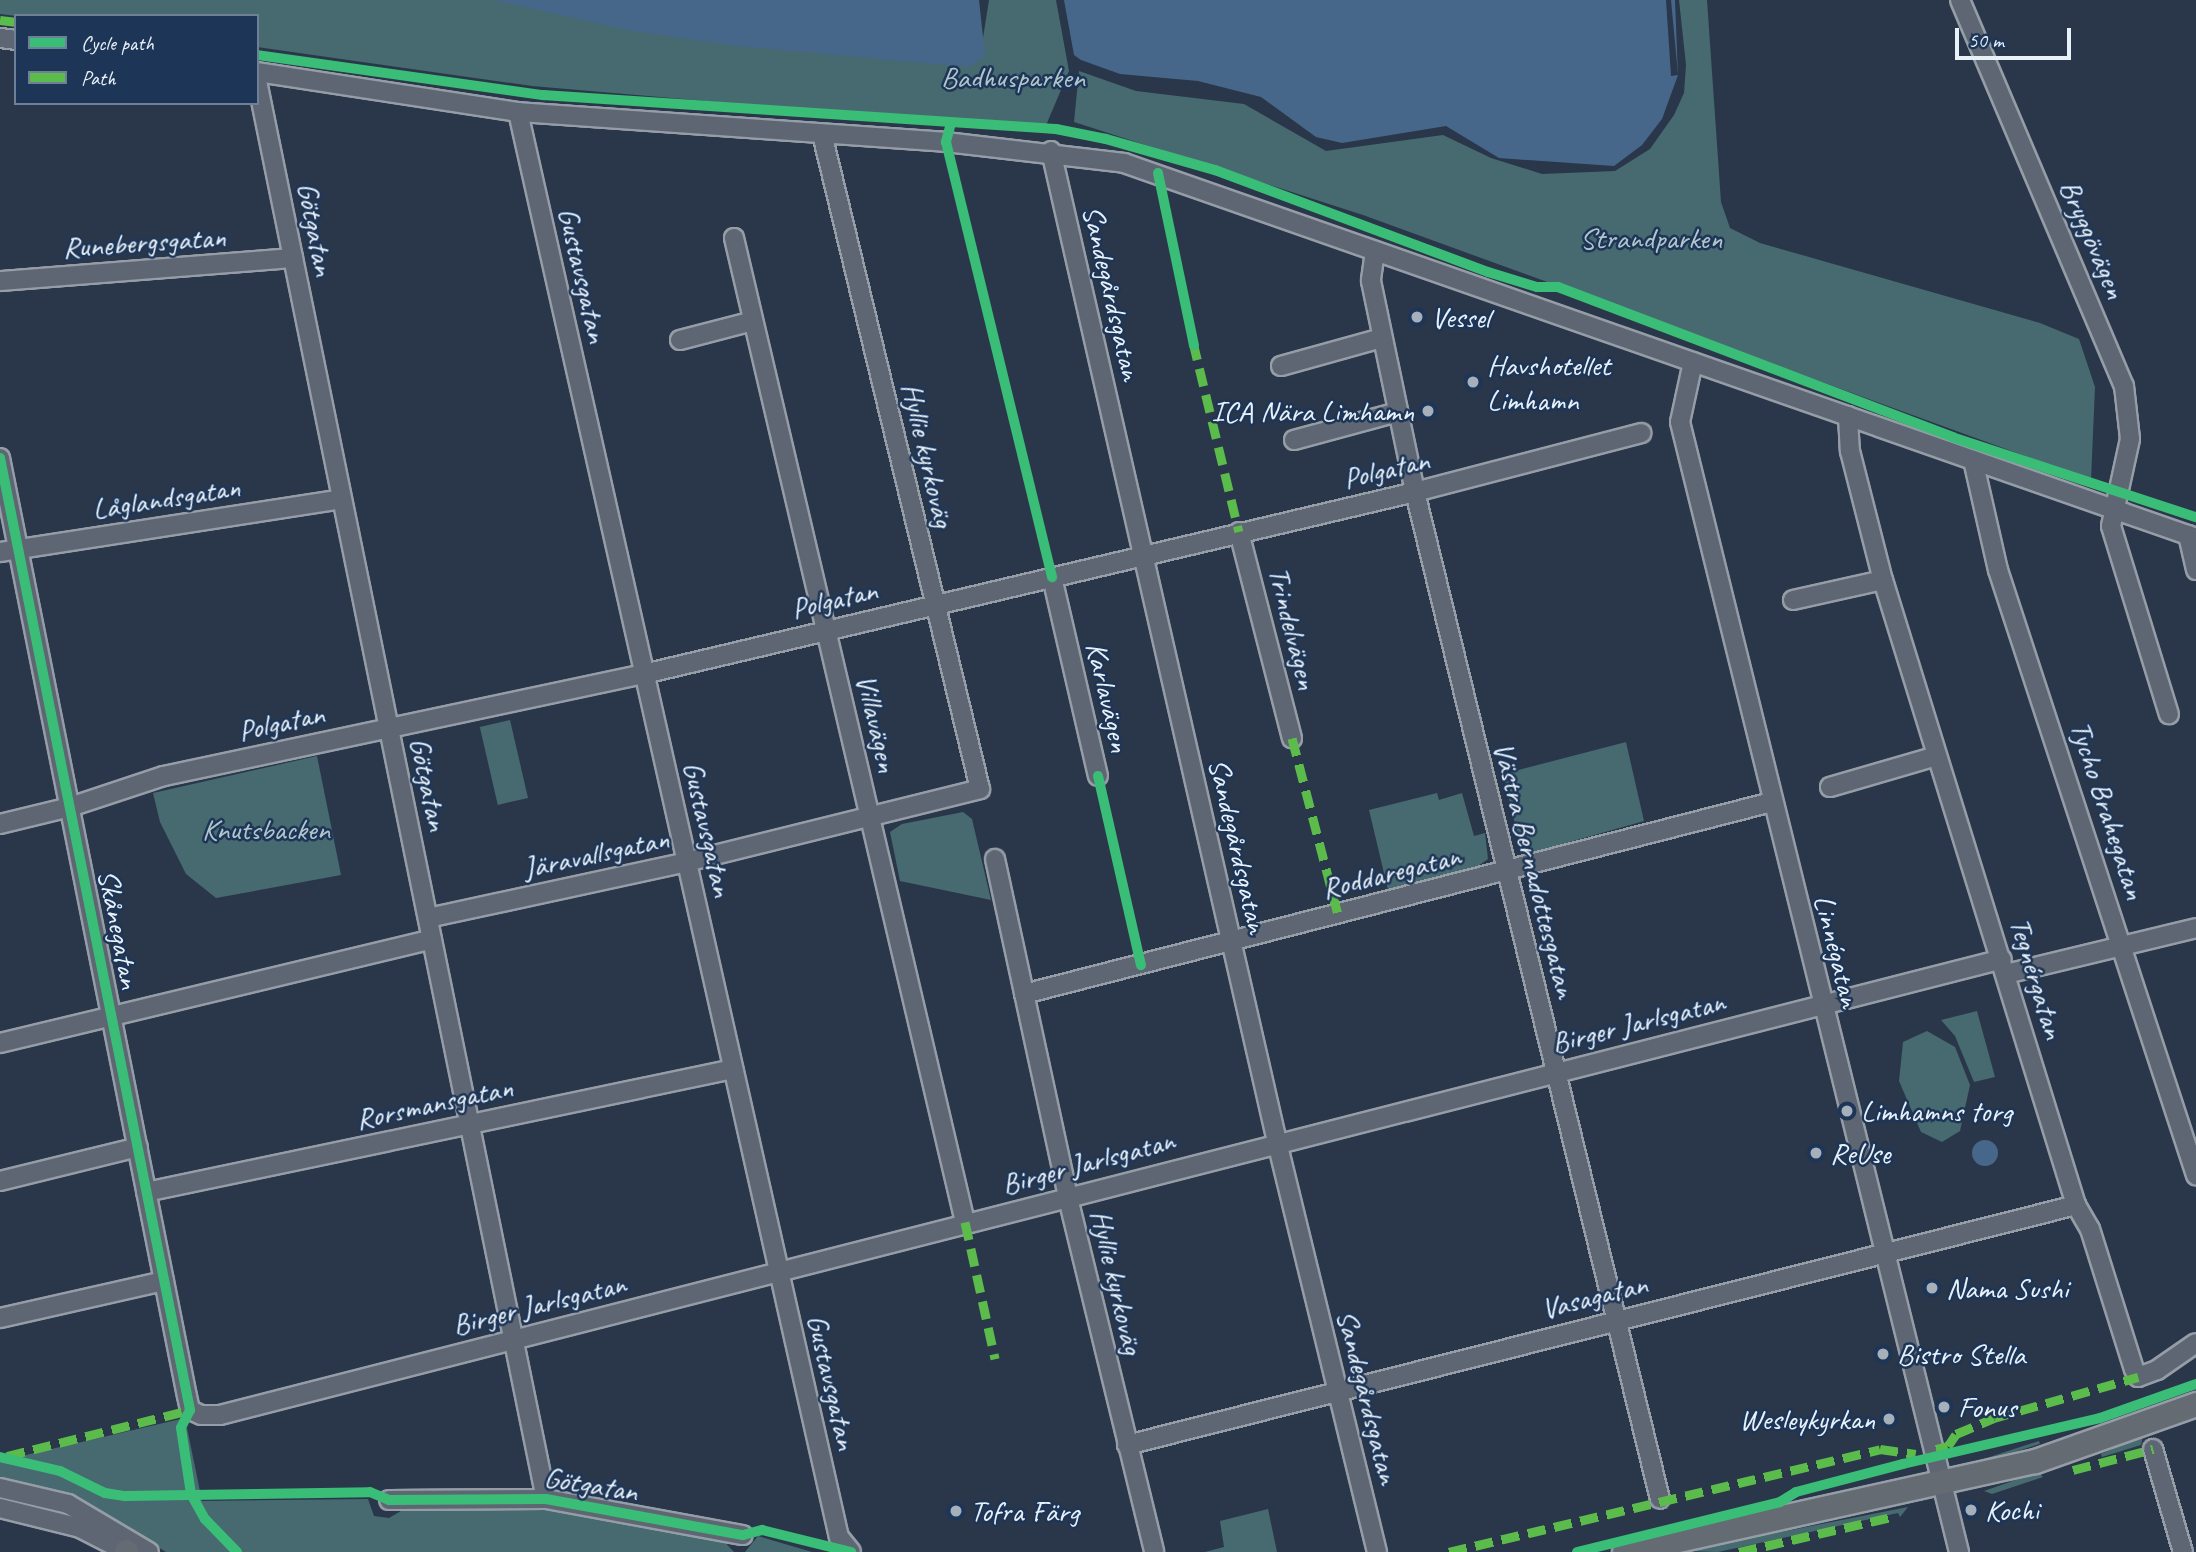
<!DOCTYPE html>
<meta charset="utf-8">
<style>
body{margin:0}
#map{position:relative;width:2196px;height:1552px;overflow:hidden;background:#2a374a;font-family:Caveat,sans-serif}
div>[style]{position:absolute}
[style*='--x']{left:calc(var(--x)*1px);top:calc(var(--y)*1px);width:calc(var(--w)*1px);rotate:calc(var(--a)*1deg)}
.green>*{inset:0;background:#466a70;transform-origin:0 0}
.water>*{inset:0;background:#46678a}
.round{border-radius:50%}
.pier>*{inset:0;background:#2a374a}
.roads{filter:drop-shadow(2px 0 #959da7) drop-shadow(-2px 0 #959da7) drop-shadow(0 2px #959da7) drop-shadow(0 -2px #959da7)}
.minor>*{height:18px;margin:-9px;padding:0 9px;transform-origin:9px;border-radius:9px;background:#5d6672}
.major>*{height:23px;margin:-11.5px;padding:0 11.5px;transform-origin:11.5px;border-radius:11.5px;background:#646b72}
.quiet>*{height:9px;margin-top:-4.5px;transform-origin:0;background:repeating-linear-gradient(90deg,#5cbc4b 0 18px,transparent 0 27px)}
.cycleway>*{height:10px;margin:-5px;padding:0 5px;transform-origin:5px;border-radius:5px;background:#3abd76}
.dots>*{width:19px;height:19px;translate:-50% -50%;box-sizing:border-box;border:4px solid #1d3557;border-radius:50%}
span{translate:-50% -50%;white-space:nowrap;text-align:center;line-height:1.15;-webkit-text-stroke:5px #1d3557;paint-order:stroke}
.park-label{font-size:30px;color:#b1c5ca}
.street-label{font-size:30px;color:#e8f1f8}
.poi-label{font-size:30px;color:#e8f1f8}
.left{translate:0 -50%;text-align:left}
.right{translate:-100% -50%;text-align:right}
.legend{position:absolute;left:14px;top:14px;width:245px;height:91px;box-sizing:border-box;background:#1d3557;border:2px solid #6e8097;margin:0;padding:9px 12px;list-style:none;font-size:21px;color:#e8f1f8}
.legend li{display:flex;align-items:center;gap:14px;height:35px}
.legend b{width:35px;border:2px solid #6e8097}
.scale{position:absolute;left:1955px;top:28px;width:116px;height:32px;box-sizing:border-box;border:4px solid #e8f1f8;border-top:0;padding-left:9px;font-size:21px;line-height:24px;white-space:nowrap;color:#e8f1f8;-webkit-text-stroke:5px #1d3557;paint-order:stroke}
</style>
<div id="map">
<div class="green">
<i style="clip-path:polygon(0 0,546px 0,983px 38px,989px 0,1056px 0,1069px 71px,1044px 130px,532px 86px,257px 47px,257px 16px,16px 16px,0 14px)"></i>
<i style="clip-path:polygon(1679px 0,1707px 0,1721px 202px,1730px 228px,1760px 243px,2040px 323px,2079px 339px,2095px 387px,2091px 480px,1363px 215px,1074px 122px,1079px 71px,1136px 91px,1244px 104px,1326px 151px,1443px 135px,1491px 158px,1542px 174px,1615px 171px,1650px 149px,1674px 115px,1684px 93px,1686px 65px)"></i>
<i style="left:510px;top:720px;width:80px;height:31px;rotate:77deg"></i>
<i style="clip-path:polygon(1626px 742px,1644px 821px,1531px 853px,1521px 849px,1503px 774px)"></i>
<i style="clip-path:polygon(317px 756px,341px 875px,216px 898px,186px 874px,160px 822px,153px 793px)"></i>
<i style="clip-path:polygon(1437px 793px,1439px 800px,1462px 793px,1474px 836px,1485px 833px,1488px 859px,1478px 866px,1388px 890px,1369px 810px)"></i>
<i style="clip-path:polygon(963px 812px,972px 819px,991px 900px,900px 881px,890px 832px,902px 824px)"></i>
<i style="clip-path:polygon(1977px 1011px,1995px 1077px,1974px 1082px,1955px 1036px,1941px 1020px)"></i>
<i style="clip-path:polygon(1927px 1031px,1955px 1047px,1970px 1085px,1960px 1131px,1942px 1142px,1921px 1132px,1899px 1081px,1903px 1042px)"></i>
<i style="clip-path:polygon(185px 1418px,202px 1501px,368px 1499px,374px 1516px,389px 1518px,406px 1508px,558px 1506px,719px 1536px,734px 1552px,166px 1552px,90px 1505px,0 1481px,0 1461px)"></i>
<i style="clip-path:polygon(2143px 1436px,2141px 1445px,2102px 1457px,2101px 1454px)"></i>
<i style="left:2039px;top:1441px;width:3px;height:68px;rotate:72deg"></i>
<i style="clip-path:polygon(2038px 1472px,2043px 1477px,1992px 1494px,1984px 1491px)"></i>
<i style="clip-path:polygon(1908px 1507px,1900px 1517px,1898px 1513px,1718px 1552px,1684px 1551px)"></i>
<i style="clip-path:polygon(1268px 1509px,1277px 1552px,1205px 1552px,1224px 1547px,1220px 1521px)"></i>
<i style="clip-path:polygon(758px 1536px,812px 1552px,745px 1552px)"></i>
</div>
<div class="water">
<i style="clip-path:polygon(493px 0,979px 0,985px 56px,969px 67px,736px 46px,632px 31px)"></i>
<i style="clip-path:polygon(1064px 0,1675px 0,1678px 75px,1662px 119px,1642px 145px,1614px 166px,1499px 158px,1446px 126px,1342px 143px,1316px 137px,1261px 97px,1198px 81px,1120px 74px,1081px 60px,1074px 55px)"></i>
<i class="round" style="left:1972px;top:1140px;width:26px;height:26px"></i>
</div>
<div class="pier">
<i style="clip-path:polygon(1666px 0,1671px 0,1678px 75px,1671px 76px)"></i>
</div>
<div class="roads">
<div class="minor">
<i style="--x:1960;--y:0;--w:419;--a:67"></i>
<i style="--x:2124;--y:386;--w:53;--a:83.5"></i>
<i style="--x:2130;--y:439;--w:89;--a:102.3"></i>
<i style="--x:2111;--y:526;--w:197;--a:72.9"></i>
<i style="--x:0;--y:38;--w:16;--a:7"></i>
<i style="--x:257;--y:72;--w:264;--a:8.7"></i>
<i style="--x:518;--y:112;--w:429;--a:4"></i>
<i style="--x:946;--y:142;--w:179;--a:6.7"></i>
<i style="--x:1124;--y:163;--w:1136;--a:19.28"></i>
<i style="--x:257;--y:81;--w:1447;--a:78.48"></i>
<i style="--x:518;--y:112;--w:1461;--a:77.31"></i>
<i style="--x:839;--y:1537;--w:19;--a:51"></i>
<i style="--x:1051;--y:151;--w:1016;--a:77.15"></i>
<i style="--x:1277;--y:1142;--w:422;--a:76.3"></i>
<i style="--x:734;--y:238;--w:1011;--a:76.79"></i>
<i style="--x:1375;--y:251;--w:30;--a:98"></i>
<i style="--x:1371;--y:281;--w:216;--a:78.2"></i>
<i style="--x:1415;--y:492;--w:1036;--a:76.33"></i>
<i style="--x:0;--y:281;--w:294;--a:-4.5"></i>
<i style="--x:680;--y:340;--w:75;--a:-14.6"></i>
<i style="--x:1693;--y:362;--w:61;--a:102.2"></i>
<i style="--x:1680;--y:422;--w:1164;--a:76.13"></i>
<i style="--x:1281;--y:366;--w:105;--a:-15.5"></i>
<i style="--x:1848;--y:416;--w:35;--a:87"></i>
<i style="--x:1850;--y:451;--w:133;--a:75.7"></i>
<i style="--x:1883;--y:580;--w:654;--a:72.84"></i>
<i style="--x:2076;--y:1205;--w:28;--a:60"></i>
<i style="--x:2090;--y:1229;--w:147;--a:72.6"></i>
<i style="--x:2134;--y:1369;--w:9;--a:63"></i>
<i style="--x:2138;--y:1377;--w:20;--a:-20"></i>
<i style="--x:2157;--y:1370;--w:47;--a:-34.7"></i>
<i style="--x:1294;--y:440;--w:108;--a:-15.1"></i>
<i style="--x:0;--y:458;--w:956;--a:78.73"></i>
<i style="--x:187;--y:1396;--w:14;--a:78"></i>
<i style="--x:190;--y:1410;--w:12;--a:24"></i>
<i style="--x:201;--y:1415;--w:19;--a:0"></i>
<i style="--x:220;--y:1415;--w:1839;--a:-14.35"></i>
<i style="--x:1973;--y:460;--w:113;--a:77.2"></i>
<i style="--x:1998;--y:570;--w:637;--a:71.88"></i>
<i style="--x:1239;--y:532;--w:213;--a:75.6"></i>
<i style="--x:2188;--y:535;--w:36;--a:77"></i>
<i style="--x:0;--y:552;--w:345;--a:-8.8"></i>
<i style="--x:1052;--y:577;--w:204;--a:77"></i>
<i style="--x:1793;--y:600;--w:92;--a:-12.5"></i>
<i style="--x:1830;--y:787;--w:111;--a:-16.2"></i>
<i style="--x:0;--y:824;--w:72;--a:-13.7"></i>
<i style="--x:70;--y:807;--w:99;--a:-18.3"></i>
<i style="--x:164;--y:776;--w:491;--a:-12"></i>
<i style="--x:644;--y:674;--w:792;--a:-13.28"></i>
<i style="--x:1415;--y:492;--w:234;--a:-14.6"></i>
<i style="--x:995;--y:859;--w:347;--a:77.8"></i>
<i style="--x:1068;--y:1198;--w:364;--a:76.3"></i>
<i style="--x:428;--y:918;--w:264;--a:-12.2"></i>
<i style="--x:686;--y:862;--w:303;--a:-13.9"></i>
<i style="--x:980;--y:789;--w:674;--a:-103.56"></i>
<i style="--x:2006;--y:974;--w:195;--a:-13.6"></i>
<i style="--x:1024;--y:994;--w:772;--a:-14.4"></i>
<i style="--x:0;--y:1043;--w:444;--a:-13.5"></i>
<i style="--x:0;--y:1181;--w:142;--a:-13.8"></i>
<i style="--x:146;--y:1192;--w:600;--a:-11.83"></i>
<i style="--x:0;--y:1318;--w:168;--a:-12.7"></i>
<i style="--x:1127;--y:1445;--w:979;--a:-14.19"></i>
<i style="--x:2153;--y:1449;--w:107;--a:73.8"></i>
<i style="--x:0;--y:1488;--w:70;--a:13.2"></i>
<i style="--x:68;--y:1504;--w:94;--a:30.7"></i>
<i style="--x:389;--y:1500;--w:157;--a:-0.4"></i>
<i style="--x:546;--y:1499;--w:200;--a:10.4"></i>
<i style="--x:0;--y:1508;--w:82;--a:14"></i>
<i style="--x:80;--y:1528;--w:53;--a:27.1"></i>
</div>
<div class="major">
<i style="--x:126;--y:1551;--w:1;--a:45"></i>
<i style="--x:1624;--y:1552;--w:421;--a:-12.5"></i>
<i style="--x:2035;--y:1461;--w:171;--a:-19.5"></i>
</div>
</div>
<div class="quiet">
<i style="--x:0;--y:20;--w:16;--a:7"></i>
<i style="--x:1193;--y:342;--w:195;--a:76.4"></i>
<i style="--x:1292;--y:738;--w:182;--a:75.4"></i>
<i style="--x:965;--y:1222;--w:140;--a:77.6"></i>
<i style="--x:1936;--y:1449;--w:12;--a:-14"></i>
<i style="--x:1948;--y:1446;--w:14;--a:-56"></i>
<i style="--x:1956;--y:1434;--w:41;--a:-22.8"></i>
<i style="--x:1994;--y:1418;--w:150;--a:-15.9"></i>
<i style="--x:7;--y:1456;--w:189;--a:-14.1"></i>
<i style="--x:2073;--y:1470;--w:83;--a:-14.7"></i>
<i style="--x:1449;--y:1552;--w:443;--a:-13.4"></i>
<i style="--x:1880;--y:1449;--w:36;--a:8"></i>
<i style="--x:1739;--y:1552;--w:157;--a:-12.9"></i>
</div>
<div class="cycleway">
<i style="--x:257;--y:55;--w:289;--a:8"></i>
<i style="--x:543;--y:95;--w:514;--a:3.79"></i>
<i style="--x:1056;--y:129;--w:51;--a:11.3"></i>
<i style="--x:1106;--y:139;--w:113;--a:15.9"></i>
<i style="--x:1215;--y:170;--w:291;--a:20.5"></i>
<i style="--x:1488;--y:272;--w:51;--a:17"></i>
<i style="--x:1537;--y:287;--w:21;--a:0"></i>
<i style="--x:1558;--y:287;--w:422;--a:20.8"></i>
<i style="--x:1952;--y:437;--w:257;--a:18.2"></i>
<i style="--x:951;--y:123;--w:20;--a:105"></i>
<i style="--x:946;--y:142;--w:448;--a:76.3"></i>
<i style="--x:1158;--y:173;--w:176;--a:78.2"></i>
<i style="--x:0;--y:458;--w:971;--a:78.71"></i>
<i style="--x:190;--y:1410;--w:20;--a:117"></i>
<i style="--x:181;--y:1428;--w:67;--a:81.4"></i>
<i style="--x:191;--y:1494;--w:29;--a:61"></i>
<i style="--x:205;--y:1519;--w:46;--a:45.9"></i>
<i style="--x:1098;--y:776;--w:194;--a:77.2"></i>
<i style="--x:0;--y:1457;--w:62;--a:13.1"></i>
<i style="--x:60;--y:1471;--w:50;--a:26.1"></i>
<i style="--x:105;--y:1493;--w:20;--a:9"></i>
<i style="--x:125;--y:1496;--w:245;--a:-0.9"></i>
<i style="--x:370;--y:1492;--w:21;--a:23"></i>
<i style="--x:389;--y:1500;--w:157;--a:-0.4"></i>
<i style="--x:546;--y:1499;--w:200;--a:10.4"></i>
<i style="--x:743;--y:1535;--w:20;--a:-15"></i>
<i style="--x:762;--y:1530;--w:92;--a:13.9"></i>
<i style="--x:1577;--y:1552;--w:209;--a:-13.8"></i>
<i style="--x:1780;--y:1502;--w:19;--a:-32"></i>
<i style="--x:1796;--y:1492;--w:111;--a:-14.7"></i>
<i style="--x:1903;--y:1464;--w:202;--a:-13.1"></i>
<i style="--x:2100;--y:1418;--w:102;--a:-19.5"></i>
</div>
<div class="dots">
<i style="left:1417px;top:317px;background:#a6b0bb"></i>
<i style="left:1473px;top:382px;background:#a6b0bb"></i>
<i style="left:1428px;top:411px;background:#a6b0bb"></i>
<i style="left:1847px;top:1111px;background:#a6b0bb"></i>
<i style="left:1816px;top:1153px;background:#a6b0bb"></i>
<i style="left:1932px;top:1288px;background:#a6b0bb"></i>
<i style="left:1883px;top:1354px;background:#a6b0bb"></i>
<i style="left:1944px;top:1407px;background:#a6b0bb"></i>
<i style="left:1889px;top:1419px;background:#a6b0bb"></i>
<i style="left:1971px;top:1510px;background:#a6b0bb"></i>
<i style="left:956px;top:1511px;background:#a6b0bb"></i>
</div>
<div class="park-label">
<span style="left:1013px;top:77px">Badhusparken</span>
<span style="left:1651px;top:238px">Strandparken</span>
<span style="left:266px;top:829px">Knutsbacken</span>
</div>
<div class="street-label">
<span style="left:316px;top:229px;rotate:79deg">Götgatan</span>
<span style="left:2093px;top:239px;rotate:67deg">Bryggövägen</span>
<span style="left:144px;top:242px;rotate:-4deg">Runebergsgatan</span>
<span style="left:583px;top:275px;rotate:77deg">Gustavsgatan</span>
<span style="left:1112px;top:293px;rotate:77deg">Sandegårdsgatan</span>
<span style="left:928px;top:455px;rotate:77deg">Hyllie kyrkoväg</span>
<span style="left:1386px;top:469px;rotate:-13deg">Polgatan</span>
<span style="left:166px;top:498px;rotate:-9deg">Låglandsgatan</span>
<span style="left:834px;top:599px;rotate:-13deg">Polgatan</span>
<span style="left:1293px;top:628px;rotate:76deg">Trindelvägen</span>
<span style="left:1108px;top:697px;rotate:77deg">Karlavägen</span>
<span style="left:281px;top:722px;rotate:-12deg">Polgatan</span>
<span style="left:877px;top:723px;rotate:77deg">Villavägen</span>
<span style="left:429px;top:784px;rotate:78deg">Götgatan</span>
<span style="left:2108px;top:810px;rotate:72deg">Tycho Brahegatan</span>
<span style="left:708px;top:829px;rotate:77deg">Gustavsgatan</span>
<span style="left:1238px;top:846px;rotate:77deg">Sandegårdsgatan</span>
<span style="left:596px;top:853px;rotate:-12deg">Järavallsgatan</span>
<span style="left:1535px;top:870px;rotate:76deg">Västra Bernadottesgatan</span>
<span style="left:1391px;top:872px;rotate:-14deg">Roddaregatan</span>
<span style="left:119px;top:929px;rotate:79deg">Skånegatan</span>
<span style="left:1837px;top:951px;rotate:76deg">Linnégatan</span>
<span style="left:2037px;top:978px;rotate:73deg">Tegnérgatan</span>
<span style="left:1638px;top:1022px;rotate:-14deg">Birger Jarlsgatan</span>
<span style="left:434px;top:1103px;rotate:-12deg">Rorsmansgatan</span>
<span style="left:1088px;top:1162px;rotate:-15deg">Birger Jarlsgatan</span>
<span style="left:1117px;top:1282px;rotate:77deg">Hyllie kyrkoväg</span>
<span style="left:1594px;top:1296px;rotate:-14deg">Vasagatan</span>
<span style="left:539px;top:1304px;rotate:-14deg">Birger Jarlsgatan</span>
<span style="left:832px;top:1382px;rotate:77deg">Gustavsgatan</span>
<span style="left:1368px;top:1397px;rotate:76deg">Sandegårdsgatan</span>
<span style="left:591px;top:1484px;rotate:9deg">Götgatan</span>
</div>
<div class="poi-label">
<span class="left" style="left:1431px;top:317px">Vessel</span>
<span class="left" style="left:1487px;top:382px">Havshotellet<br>Limhamn</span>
<span class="right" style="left:1414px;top:411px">ICA Nära Limhamn</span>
<span class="left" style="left:1861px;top:1111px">Limhamns torg</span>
<span class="left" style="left:1830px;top:1153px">ReUse</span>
<span class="left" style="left:1946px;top:1288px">Nama Sushi</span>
<span class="left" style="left:1897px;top:1354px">Bistro Stella</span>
<span class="left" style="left:1958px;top:1407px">Fonus</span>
<span class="right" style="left:1875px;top:1419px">Wesleykyrkan</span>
<span class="left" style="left:1985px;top:1510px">Kochi</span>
<span class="left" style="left:970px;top:1511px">Tofra Färg</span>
</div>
<ul class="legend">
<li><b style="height:9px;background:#3abd76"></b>Cycle path</li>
<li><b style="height:9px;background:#5cbc4b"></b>Path</li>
</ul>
<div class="scale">50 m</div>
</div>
